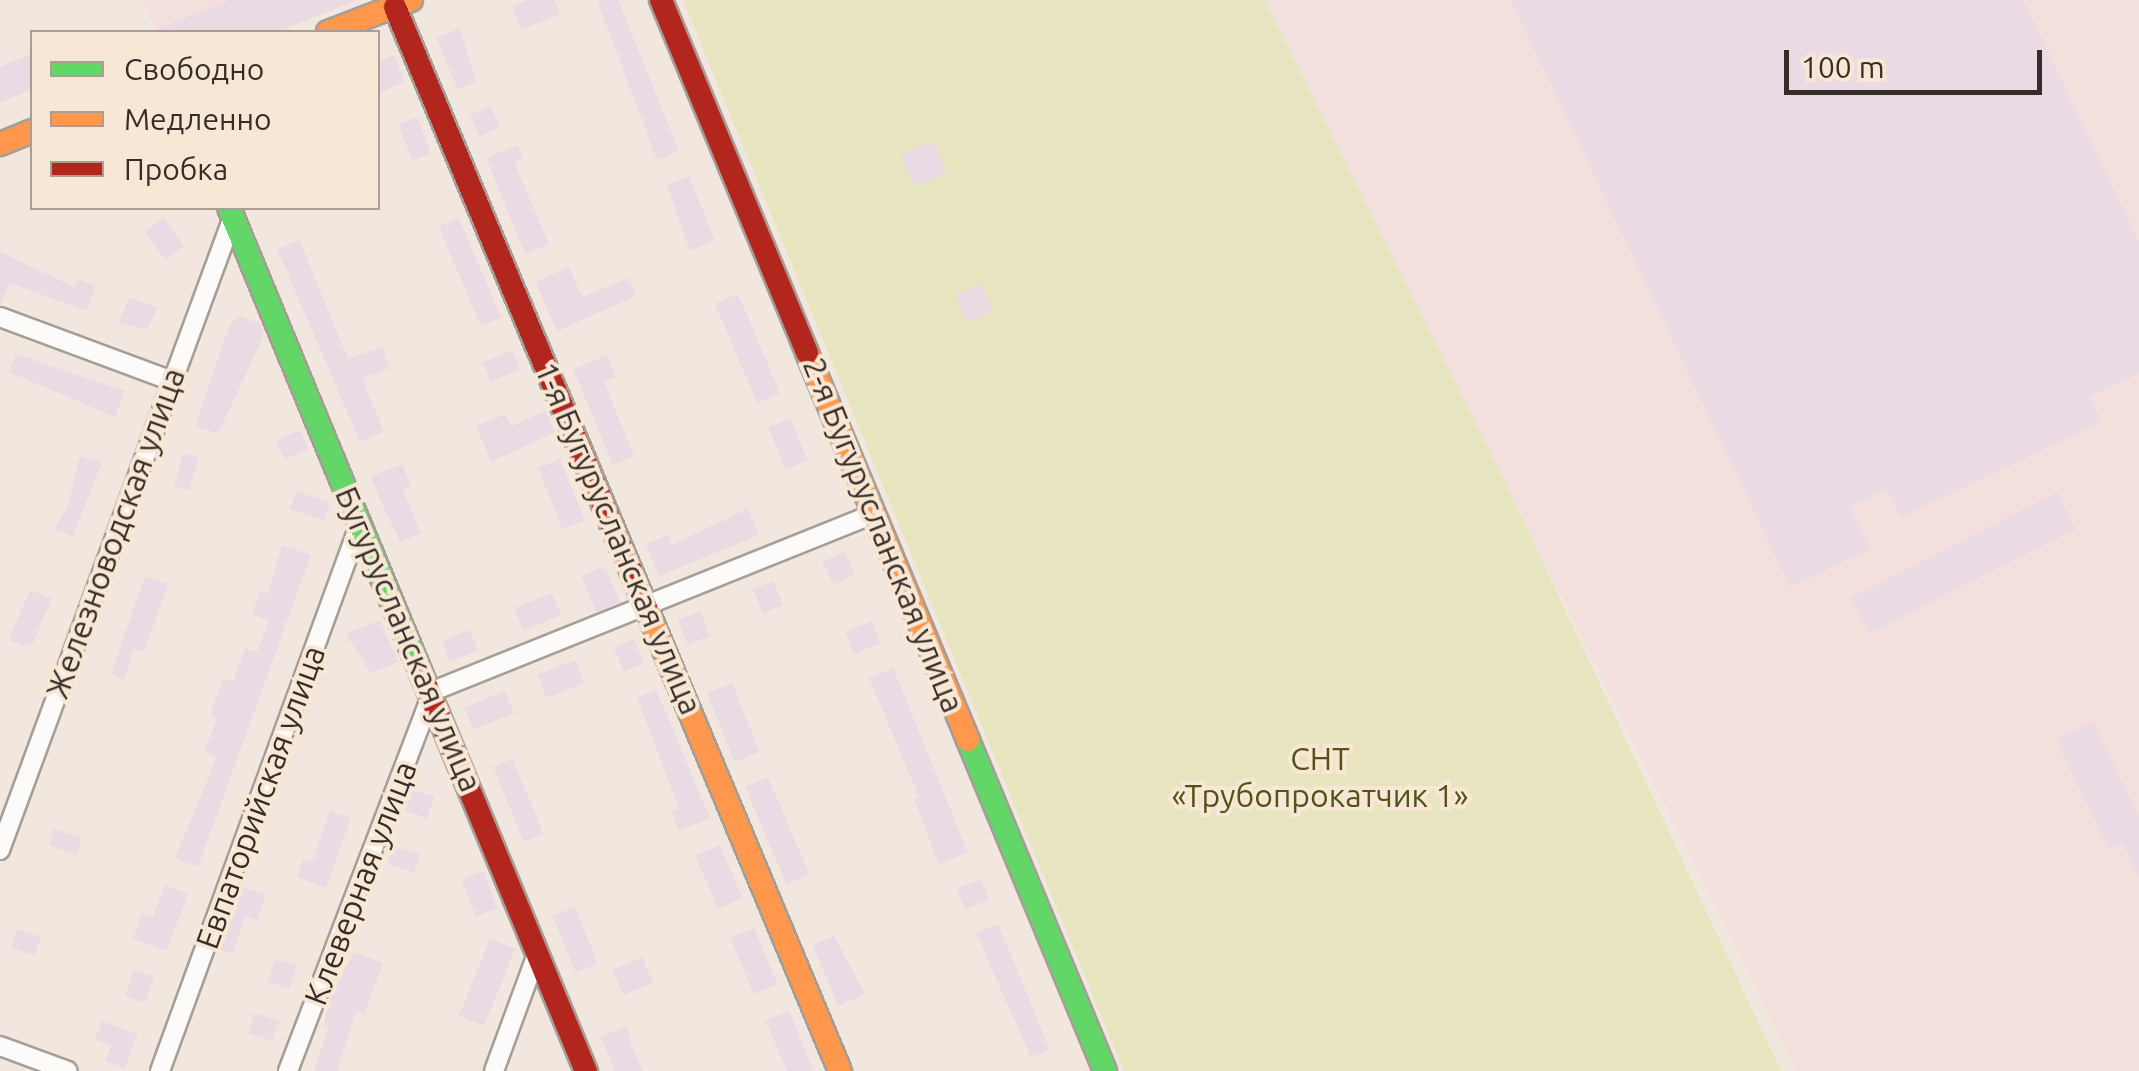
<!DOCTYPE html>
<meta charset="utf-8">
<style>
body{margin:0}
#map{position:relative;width:2139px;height:1071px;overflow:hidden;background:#f1e7de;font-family:Ubuntu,sans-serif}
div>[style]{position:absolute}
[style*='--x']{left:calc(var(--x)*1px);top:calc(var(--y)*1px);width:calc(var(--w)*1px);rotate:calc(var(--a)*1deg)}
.industrial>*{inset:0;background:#f3dfdc}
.green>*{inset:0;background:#e6e5c0}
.building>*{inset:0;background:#e9dae4;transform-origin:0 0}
.roads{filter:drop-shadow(2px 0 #a59e97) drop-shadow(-2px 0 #a59e97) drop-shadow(0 2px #a59e97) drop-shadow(0 -2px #a59e97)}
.street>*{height:18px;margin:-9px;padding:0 9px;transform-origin:9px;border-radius:9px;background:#fdfbfa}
.fast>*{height:22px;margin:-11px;padding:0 11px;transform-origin:11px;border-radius:11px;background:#63d668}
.slow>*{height:22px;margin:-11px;padding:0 11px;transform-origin:11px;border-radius:11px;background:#ff974d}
.jam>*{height:22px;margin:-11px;padding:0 11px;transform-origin:11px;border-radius:11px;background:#b3261e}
span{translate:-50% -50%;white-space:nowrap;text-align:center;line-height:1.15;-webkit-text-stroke:8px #f9e7d6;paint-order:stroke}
.street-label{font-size:32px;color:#352e28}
.park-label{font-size:32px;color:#505416}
.legend{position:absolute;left:30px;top:30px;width:350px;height:180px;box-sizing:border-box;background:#f9e7d6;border:2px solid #ab9d90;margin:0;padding:12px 18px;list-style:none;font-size:30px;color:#352e28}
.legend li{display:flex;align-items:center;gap:20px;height:50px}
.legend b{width:50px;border:2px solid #ab9d90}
.scale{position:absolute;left:1784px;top:50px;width:258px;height:45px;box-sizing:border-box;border:5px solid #352e28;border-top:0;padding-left:12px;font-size:30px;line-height:35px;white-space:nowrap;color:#352e28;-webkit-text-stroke:8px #f9e7d6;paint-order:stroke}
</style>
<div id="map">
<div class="industrial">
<i style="clip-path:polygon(143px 0,354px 0,279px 32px,156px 32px)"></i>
<i style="clip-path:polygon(1266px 0,2139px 0,2139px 1071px,1797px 1071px)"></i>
</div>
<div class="green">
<i style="clip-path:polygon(683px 0,1265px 0,1507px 486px,1781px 1071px,1124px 1071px)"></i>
</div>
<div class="building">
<i style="clip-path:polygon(230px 0,355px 0,355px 1px,276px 32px,151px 32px)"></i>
<i style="clip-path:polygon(528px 0,554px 0,560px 14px,521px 30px,512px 7px)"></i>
<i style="clip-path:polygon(597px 0,618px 0,679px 151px,657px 160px)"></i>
<i style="clip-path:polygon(1511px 0,2023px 0,2139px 243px,2139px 373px,2089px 396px,2101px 422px,1901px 517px,1887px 489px,1850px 507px,1870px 549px,1790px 586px)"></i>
<i style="clip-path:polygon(460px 28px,476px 82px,458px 90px,436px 38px)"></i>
<i style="clip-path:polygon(32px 53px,32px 89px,0 103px,0 67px)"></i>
<i style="clip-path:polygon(394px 55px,405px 82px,378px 93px,378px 62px)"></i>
<i style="left:490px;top:106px;width:23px;height:22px;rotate:65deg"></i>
<i style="left:417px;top:117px;width:39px;height:20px;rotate:69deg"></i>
<i style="left:933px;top:141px;width:35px;height:35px;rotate:68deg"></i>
<i style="clip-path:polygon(518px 145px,523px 158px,514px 162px,549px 244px,525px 254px,486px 158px)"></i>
<i style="clip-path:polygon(689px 176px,715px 240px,690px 251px,667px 185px)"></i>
<i style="left:164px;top:218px;width:35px;height:23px;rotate:55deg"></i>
<i style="left:459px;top:218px;width:108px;height:22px;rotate:67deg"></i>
<i style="clip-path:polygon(299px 240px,348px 359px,382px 347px,390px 368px,362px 378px,384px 432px,360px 442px,277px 249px)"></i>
<i style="clip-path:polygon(0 252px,75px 287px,78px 279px,96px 286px,87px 311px,10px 283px,0 305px)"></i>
<i style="clip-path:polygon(569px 267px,582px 297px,629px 278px,636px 296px,557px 331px,535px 282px)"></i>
<i style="left:981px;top:284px;width:30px;height:28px;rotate:67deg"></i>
<i style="left:738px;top:294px;width:108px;height:25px;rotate:67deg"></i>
<i style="clip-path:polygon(129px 297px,158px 308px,146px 330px,119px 322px)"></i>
<i style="clip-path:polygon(240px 316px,260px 324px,264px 335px,218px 434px,195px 426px,230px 324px)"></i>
<i style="left:512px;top:350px;width:21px;height:32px;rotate:67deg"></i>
<i style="clip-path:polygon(16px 354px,125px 391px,115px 417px,9px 372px)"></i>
<i style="clip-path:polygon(607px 355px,616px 377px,604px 382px,634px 456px,613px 465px,573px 369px)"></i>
<i style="clip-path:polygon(546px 411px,555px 432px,491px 462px,476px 426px,505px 414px,511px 426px)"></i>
<i style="left:790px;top:418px;width:46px;height:24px;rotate:67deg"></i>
<i style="left:300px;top:430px;width:21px;height:26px;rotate:67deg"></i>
<i style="left:183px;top:453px;width:16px;height:34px;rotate:15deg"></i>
<i style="clip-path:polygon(80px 456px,102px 462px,73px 536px,54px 529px,68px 506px)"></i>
<i style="left:560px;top:459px;width:66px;height:24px;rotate:68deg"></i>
<i style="clip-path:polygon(402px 464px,411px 487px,403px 490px,421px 533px,400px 542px,370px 477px)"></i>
<i style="left:296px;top:491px;width:36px;height:19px;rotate:19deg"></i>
<i style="left:2057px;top:493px;width:40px;height:231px;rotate:63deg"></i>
<i style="clip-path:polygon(748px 508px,759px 535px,659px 576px,646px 544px,668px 535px,672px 545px)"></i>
<i style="clip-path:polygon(282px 545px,311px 555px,198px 867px,175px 858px,217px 757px,204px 752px,217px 718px,210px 715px,223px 679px,233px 682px,245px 648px,257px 652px,269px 621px,252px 614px,260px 591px,268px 594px)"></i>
<i style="left:845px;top:552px;width:25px;height:24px;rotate:67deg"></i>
<i style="left:605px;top:566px;width:39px;height:26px;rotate:67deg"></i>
<i style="clip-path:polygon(145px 576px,168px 584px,144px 652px,134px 649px,124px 679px,111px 674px)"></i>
<i style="left:773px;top:581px;width:26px;height:22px;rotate:67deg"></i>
<i style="clip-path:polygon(30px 590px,52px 599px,33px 643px,23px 646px,9px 640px)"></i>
<i style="left:552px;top:593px;width:24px;height:41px;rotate:68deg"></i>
<i style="left:700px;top:611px;width:27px;height:24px;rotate:68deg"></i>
<i style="clip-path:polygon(380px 620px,398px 662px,371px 673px,346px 634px)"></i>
<i style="left:872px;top:621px;width:24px;height:29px;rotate:68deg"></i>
<i style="left:470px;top:630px;width:22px;height:30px;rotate:69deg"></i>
<i style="left:634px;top:639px;width:26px;height:22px;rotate:67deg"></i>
<i style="left:575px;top:660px;width:25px;height:40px;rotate:69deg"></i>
<i style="clip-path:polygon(893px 668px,968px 852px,939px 865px,914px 799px,919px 797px,869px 678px)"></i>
<i style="left:732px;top:683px;width:74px;height:27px;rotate:68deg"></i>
<i style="clip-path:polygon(656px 689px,710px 818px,679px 831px,671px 811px,679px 808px,637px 698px)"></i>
<i style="left:505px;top:691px;width:24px;height:44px;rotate:68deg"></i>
<i style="clip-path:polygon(2093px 722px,2139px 818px,2139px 877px,2123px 843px,2109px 849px,2056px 739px)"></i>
<i style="left:513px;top:759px;width:81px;height:21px;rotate:68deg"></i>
<i style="left:768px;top:777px;width:106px;height:25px;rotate:67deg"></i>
<i style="left:413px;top:789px;width:23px;height:23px;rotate:20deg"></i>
<i style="clip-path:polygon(330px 811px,351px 818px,326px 888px,297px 877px,303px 859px,312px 862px)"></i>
<i style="left:54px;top:829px;width:29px;height:17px;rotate:18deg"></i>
<i style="left:720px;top:845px;width:58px;height:27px;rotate:67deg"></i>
<i style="left:393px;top:846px;width:28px;height:19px;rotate:18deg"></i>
<i style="left:483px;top:871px;width:40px;height:23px;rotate:69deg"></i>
<i style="left:981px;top:879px;width:22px;height:26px;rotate:68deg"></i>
<i style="clip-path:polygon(165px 885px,188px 894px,166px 951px,133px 939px,142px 913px,153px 917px)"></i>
<i style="clip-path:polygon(241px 886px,266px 895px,257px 920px,246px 916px,232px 954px,219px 949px)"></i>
<i style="left:575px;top:907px;width:61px;height:24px;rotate:68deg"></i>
<i style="clip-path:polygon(998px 924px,1050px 1050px,1031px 1057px,976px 933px)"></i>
<i style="left:754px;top:928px;width:61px;height:26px;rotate:67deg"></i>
<i style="left:17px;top:929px;width:25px;height:20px;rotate:18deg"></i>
<i style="clip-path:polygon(834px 936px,865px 994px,838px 1006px,813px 945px)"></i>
<i style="left:490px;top:939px;width:27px;height:83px;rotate:22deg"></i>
<i style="clip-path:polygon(354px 952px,383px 963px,364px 1014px,356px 1011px,337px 1071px,314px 1071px,329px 1027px,324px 1025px,330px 998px)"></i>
<i style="left:642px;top:957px;width:28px;height:32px;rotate:67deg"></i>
<i style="left:275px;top:959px;width:23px;height:24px;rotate:18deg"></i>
<i style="left:134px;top:970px;width:21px;height:28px;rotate:19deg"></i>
<i style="clip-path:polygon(789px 1011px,803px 1045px,814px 1071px,787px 1071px,780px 1055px,766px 1020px)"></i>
<i style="left:255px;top:1013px;width:25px;height:21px;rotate:18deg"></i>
<i style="clip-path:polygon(102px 1021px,137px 1034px,125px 1068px,105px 1061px,111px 1046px,95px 1040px)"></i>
<i style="clip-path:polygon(627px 1026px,632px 1047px,643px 1071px,615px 1071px,601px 1037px)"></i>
</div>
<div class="roads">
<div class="street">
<i style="--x:0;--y:317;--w:180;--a:20.4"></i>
<i style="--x:0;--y:850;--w:675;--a:-69.79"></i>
<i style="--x:0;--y:1046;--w:72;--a:20.2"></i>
<i style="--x:160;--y:1071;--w:583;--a:-69.95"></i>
<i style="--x:288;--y:1071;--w:407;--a:-69.1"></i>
<i style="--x:433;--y:691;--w:476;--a:-21.9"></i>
<i style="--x:494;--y:1071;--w:125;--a:-69.8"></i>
</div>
<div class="fast">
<i style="--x:229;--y:208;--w:503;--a:67.56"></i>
<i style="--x:968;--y:740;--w:358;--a:67.5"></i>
</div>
<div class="slow">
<i style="--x:328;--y:32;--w:89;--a:-21.1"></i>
<i style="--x:0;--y:144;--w:35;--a:-22"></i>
<i style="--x:807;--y:353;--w:419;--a:67.4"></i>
<i style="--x:646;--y:607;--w:503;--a:67.31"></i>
</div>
<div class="jam">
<i style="--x:661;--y:0;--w:382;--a:67.5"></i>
<i style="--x:395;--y:7;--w:650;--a:67.3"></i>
<i style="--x:421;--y:673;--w:431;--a:67.5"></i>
</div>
</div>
<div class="street-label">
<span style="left:115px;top:533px;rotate:-70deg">Железноводская улица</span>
<span style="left:884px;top:535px;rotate:68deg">2-я Бугурусланская улица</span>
<span style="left:619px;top:538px;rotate:67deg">1-я Бугурусланская улица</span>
<span style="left:409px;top:639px;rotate:67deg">Бугурусланская улица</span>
<span style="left:260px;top:797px;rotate:-70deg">Евпаторийская улица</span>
<span style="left:360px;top:883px;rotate:-69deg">Клеверная улица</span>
</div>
<div class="park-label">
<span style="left:1320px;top:777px">СНТ<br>«Трубопрокатчик 1»</span>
</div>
<ul class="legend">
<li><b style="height:12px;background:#63d668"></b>Свободно</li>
<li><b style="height:12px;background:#ff974d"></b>Медленно</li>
<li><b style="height:12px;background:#b3261e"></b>Пробка</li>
</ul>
<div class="scale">100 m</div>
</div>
